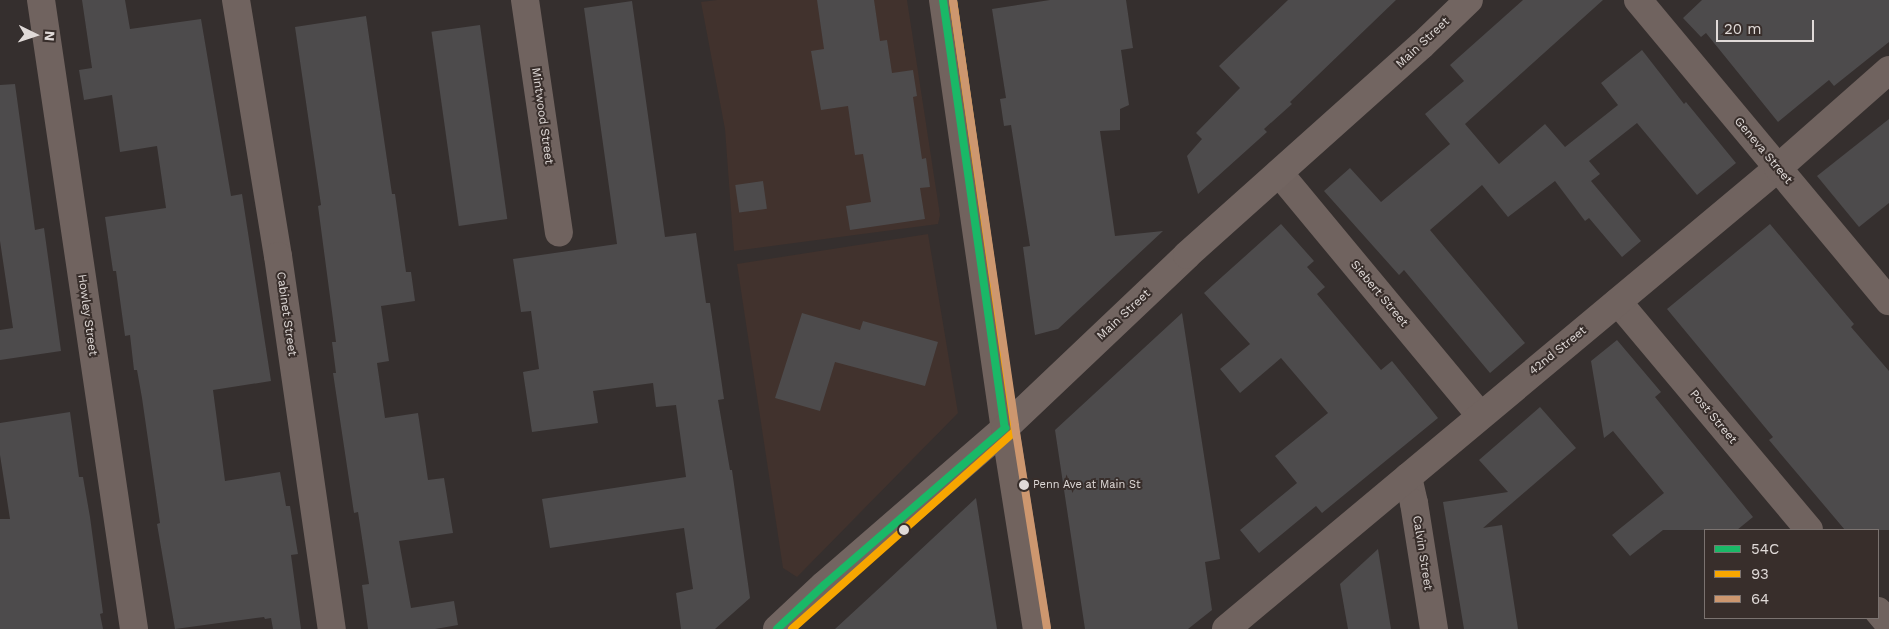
<!DOCTYPE html>
<style>
body{margin:0}
#map{position:relative;width:1889px;height:629px;overflow:hidden;background:#352f2e;font-family:"Work Sans",sans-serif}
div>[style]{position:absolute}
[style*='--x']{left:calc(var(--x)*1px);top:calc(var(--y)*1px);width:calc(var(--w)*1px);rotate:calc(var(--a)*1deg)}
.built>*{inset:0;background:#41322d}
.building>*{inset:0;background:#4d4b4c;transform-origin:0 0}
.street>*{height:28px;margin:-14px;padding:0 14px;transform-origin:14px;border-radius:14px;background:#70635f}
.secondary>*{height:28px;margin:-14px;padding:0 14px;transform-origin:14px;border-radius:14px;background:#726561}
.primary>*{height:28px;margin:-14px;padding:0 14px;transform-origin:14px;border-radius:14px;background:#71635e}
.bus-1>*{height:8px;margin:-4px;padding:0 4px;transform-origin:4px;border-radius:4px;background:#1ab867}
.bus-2>*{height:8px;margin:-4px;padding:0 4px;transform-origin:4px;border-radius:4px;background:#f7a600}
.bus-3>*{height:8px;margin:-4px;padding:0 4px;transform-origin:4px;border-radius:4px;background:#cd976f}
.dots>*{width:14px;height:14px;translate:-50% -50%;box-sizing:border-box;border:2px solid #382e2b;border-radius:50%}
span{translate:-50% -50%;white-space:nowrap;text-align:center;line-height:1.15;-webkit-text-stroke:4px #382e2b;paint-order:stroke}
.bus-label{font-size:11px;color:#e0dad8}
.left{translate:0 -50%;text-align:left}
.street-label{font-size:12px;color:#e0dad8}
.legend{position:absolute;left:1704px;top:529px;width:175px;height:90px;box-sizing:border-box;background:#382e2b;border:1px solid #7b7370;margin:0;padding:6px 9px;list-style:none;font-size:15px;color:#e0dad8}
.legend li{display:flex;align-items:center;gap:10px;height:25px}
.legend b{width:25px;border:1px solid #7b7370}
.north{position:absolute;left:10px;top:10px;width:50px;height:50px;-webkit-text-stroke:4px #382e2b;paint-order:stroke;rotate:94deg;font-size:14px;font-weight:700;line-height:20px;text-align:center;color:#e0dad8}
.north::after{content:'';display:block;margin:auto;width:18px;height:22px;background:#e0dad8;clip-path:polygon(50% 0,100% 100%,50% 72%,0 100%)}
.scale{position:absolute;left:1716px;top:20px;width:98px;height:22px;box-sizing:border-box;border:2px solid #e0dad8;border-top:0;padding-left:6px;font-size:15px;line-height:18px;white-space:nowrap;color:#e0dad8;-webkit-text-stroke:4px #382e2b;paint-order:stroke}
</style>
<div id="map">
<div class="built">
<i style="clip-path:polygon(717px 0,907px 0,940px 215px,938px 224px,734px 251px,725px 129px,701px 2px)"></i>
<i style="clip-path:polygon(928px 234px,958px 413px,797px 577px,783px 568px,737px 264px)"></i>
</div>
<div class="building">
<i style="clip-path:polygon(82px 0,125px 0,130px 29px,201px 19px,231px 196px,242px 194px,271px 381px,213px 390px,225px 481px,280px 472px,286px 506px,290px 506px,298px 554px,291px 555px,301px 629px,273px 629px,271px 618px,265px 619px,264px 617px,175px 629px,157px 524px,160px 523px,142px 398px,137px 370px,134px 370px,130px 335px,125px 336px,116px 271px,113px 271px,105px 217px,166px 208px,157px 146px,120px 152px,112px 95px,84px 100px,79px 70px,92px 68px)"></i>
<i style="clip-path:polygon(817px 0,874px 0,880px 41px,887px 40px,892px 73px,913px 70px,917px 96px,913px 97px,922px 159px,926px 158px,930px 187px,920px 188px,925px 219px,850px 230px,846px 206px,871px 202px,863px 154px,855px 155px,848px 106px,821px 110px,811px 51px,824px 49px)"></i>
<i style="clip-path:polygon(1050px 0,1126px 0,1133px 48px,1121px 50px,1129px 105px,1120px 109px,1120px 130px,1100px 131px,1115px 236px,1163px 231px,1058px 329px,1035px 335px,1023px 247px,1030px 246px,1011px 125px,1004px 126px,1000px 99px,1006px 98px,992px 9px)"></i>
<i style="clip-path:polygon(1288px 0,1396px 0,1290px 102px,1292px 104px,1264px 129px,1267px 132px,1198px 194px,1187px 156px,1202px 139px,1196px 133px,1240px 88px,1219px 66px)"></i>
<i style="clip-path:polygon(1523px 0,1603px 0,1465px 124px,1499px 164px,1545px 124px,1565px 147px,1618px 105px,1601px 83px,1642px 50px,1684px 104px,1686px 102px,1736px 163px,1697px 195px,1637px 123px,1589px 161px,1600px 174px,1591px 181px,1641px 241px,1622px 257px,1589px 218px,1585px 221px,1555px 181px,1508px 217px,1482px 185px,1430px 230px,1525px 343px,1490px 373px,1404px 270px,1399px 275px,1324px 191px,1350px 168px,1381px 202px,1450px 144px,1425px 114px,1464px 81px,1450px 65px)"></i>
<i style="clip-path:polygon(1702px 0,1889px 0,1889px 42px,1834px 86px,1829px 80px,1778px 122px,1706px 33px,1701px 37px,1683px 18px)"></i>
<i style="clip-path:polygon(632px 1px,665px 237px,696px 233px,706px 303px,710px 303px,724px 399px,718px 400px,730px 470px,732px 470px,750px 598px,715px 629px,681px 629px,676px 593px,693px 589px,684px 528px,550px 548px,542px 499px,686px 477px,676px 405px,656px 407px,653px 383px,593px 391px,598px 423px,532px 432px,523px 372px,539px 369px,531px 311px,521px 312px,513px 259px,617px 244px,584px 8px)"></i>
<i style="clip-path:polygon(366px 16px,392px 194px,395px 194px,406px 272px,411px 272px,415px 301px,381px 306px,389px 361px,377px 363px,385px 418px,418px 413px,428px 480px,444px 478px,453px 533px,399px 541px,411px 608px,454px 601px,458px 625px,435px 629px,368px 629px,362px 585px,369px 584px,358px 512px,354px 513px,333px 373px,336px 373px,332px 342px,336px 342px,318px 206px,321px 205px,295px 27px)"></i>
<i style="left:480px;top:25px;width:196px;height:49px;rotate:82deg"></i>
<i style="clip-path:polygon(15px 84px,35px 230px,44px 228px,61px 351px,0 360px,0 330px,13px 328px,0 241px,0 85px)"></i>
<i style="clip-path:polygon(1889px 119px,1889px 203px,1859px 227px,1817px 176px)"></i>
<i style="left:763px;top:181px;width:28px;height:28px;rotate:82deg"></i>
<i style="clip-path:polygon(1281px 224px,1314px 261px,1307px 267px,1325px 287px,1317px 294px,1381px 370px,1392px 361px,1438px 418px,1322px 513px,1316px 506px,1259px 553px,1240px 530px,1297px 483px,1275px 456px,1328px 413px,1281px 358px,1240px 393px,1220px 369px,1250px 344px,1204px 293px)"></i>
<i style="clip-path:polygon(1770px 224px,1854px 324px,1851px 327px,1889px 371px,1889px 530px,1845px 530px,1769px 440px,1773px 437px,1667px 309px)"></i>
<i style="clip-path:polygon(802px 313px,860px 330px,863px 321px,938px 342px,925px 386px,835px 362px,820px 411px,775px 398px)"></i>
<i style="clip-path:polygon(1182px 313px,1220px 559px,1205px 562px,1212px 610px,1188px 629px,1085px 629px,1055px 430px)"></i>
<i style="clip-path:polygon(1617px 340px,1661px 392px,1655px 397px,1753px 517px,1737px 530px,1663px 530px,1630px 556px,1612px 535px,1664px 493px,1613px 431px,1604px 438px,1591px 361px)"></i>
<i style="clip-path:polygon(1540px 407px,1576px 448px,1483px 528px,1502px 525px,1518px 629px,1464px 629px,1443px 502px,1508px 492px,1479px 460px)"></i>
<i style="clip-path:polygon(70px 412px,79px 477px,83px 477px,90px 517px,103px 613px,100px 614px,103px 629px,0 629px,0 519px,10px 519px,0 455px,0 423px)"></i>
<i style="clip-path:polygon(976px 498px,997px 629px,835px 629px,887px 581px)"></i>
<i style="clip-path:polygon(1378px 549px,1391px 629px,1348px 629px,1340px 584px)"></i>
</div>
<div class="street">
<i style="--x:41;--y:0;--w:636;--a:81.59"></i>
<i style="--x:236;--y:0;--w:259;--a:80.7"></i>
<i style="--x:278;--y:256;--w:377;--a:81.8"></i>
<i style="--x:525;--y:0;--w:235;--a:81.7"></i>
<i style="--x:1638;--y:0;--w:392;--a:50.2"></i>
<i style="--x:1279;--y:173;--w:315;--a:50.3"></i>
<i style="--x:1618;--y:302;--w:297;--a:50"></i>
<i style="--x:1408;--y:477;--w:27;--a:77"></i>
<i style="--x:1414;--y:503;--w:128;--a:81"></i>
<i style="--x:1878;--y:611;--w:17;--a:50"></i>
<i style="--x:1226;--y:629;--w:719;--a:-39.87"></i>
<i style="--x:1778;--y:168;--w:148;--a:-41.4"></i>
</div>
<div class="secondary">
<i style="--x:777;--y:629;--w:64;--a:-43.1"></i>
<i style="--x:824;--y:585;--w:240;--a:-40.9"></i>
<i style="--x:1005;--y:428;--w:251;--a:-43.5"></i>
<i style="--x:1187;--y:255;--w:315;--a:-41.8"></i>
<i style="--x:1422;--y:45;--w:65;--a:-43.8"></i>
</div>
<div class="primary">
<i style="--x:943;--y:0;--w:432;--a:81.8"></i>
<i style="--x:1005;--y:428;--w:204;--a:81"></i>
</div>
<div class="bus-1">
<i style="--x:943;--y:0;--w:432;--a:81.8"></i>
<i style="--x:777;--y:629;--w:64;--a:-43.1"></i>
<i style="--x:824;--y:585;--w:240;--a:-40.9"></i>
</div>
<div class="bus-2">
<i style="--x:792;--y:629;--w:298;--a:-41.6"></i>
<i style="--x:1015;--y:431;--w:435;--a:-98.2"></i>
</div>
<div class="bus-3">
<i style="--x:953;--y:0;--w:430;--a:81.7"></i>
<i style="--x:1015;--y:426;--w:204;--a:81"></i>
</div>
<div class="dots">
<i style="left:1024px;top:485px;background:#e0dad8"></i>
<i style="left:904px;top:530px;background:#e0dad8"></i>
</div>
<div class="bus-label">
<span class="left" style="left:1033px;top:485px">Penn Ave at Main St</span>
</div>
<div class="street-label">
<span style="left:1423px;top:43px;rotate:-43deg">Main Street</span>
<span style="left:542px;top:116px;rotate:82deg">Mintwood Street</span>
<span style="left:1763px;top:151px;rotate:50deg">Geneva Street</span>
<span style="left:1379px;top:294px;rotate:50deg">Siebert Street</span>
<span style="left:286px;top:314px;rotate:82deg">Cabinet Street</span>
<span style="left:87px;top:315px;rotate:82deg">Howley Street</span>
<span style="left:1124px;top:315px;rotate:-43deg">Main Street</span>
<span style="left:1558px;top:351px;rotate:-39deg">42nd Street</span>
<span style="left:1713px;top:417px;rotate:50deg">Post Street</span>
<span style="left:1422px;top:553px;rotate:81deg">Calvin Street</span>
</div>
<ul class="legend">
<li><b style="height:6px;background:#1ab867"></b>54C</li>
<li><b style="height:6px;background:#f7a600"></b>93</li>
<li><b style="height:6px;background:#cd976f"></b>64</li>
</ul>
<div class="north">N</div>
<div class="scale">20 m</div>
</div>
